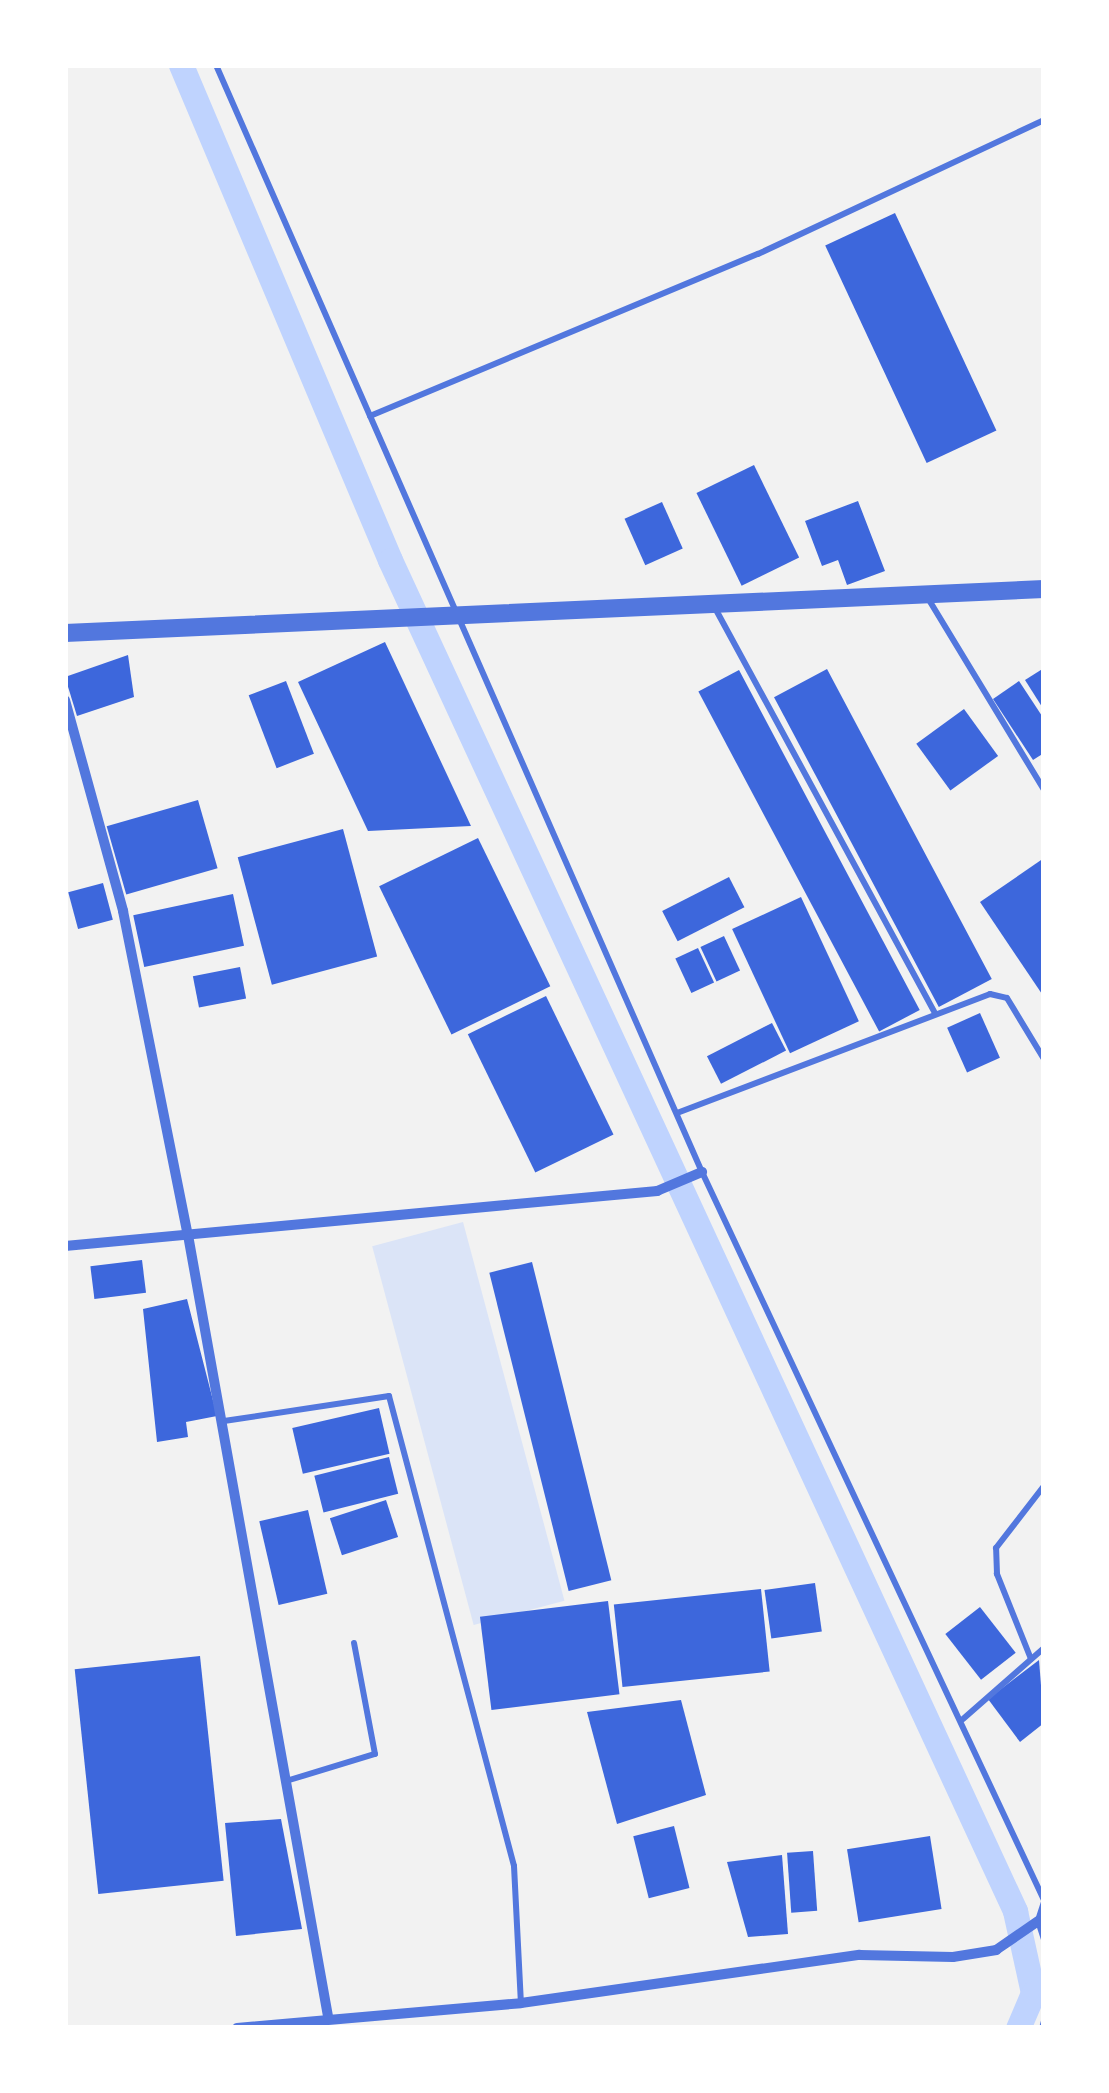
<!DOCTYPE html>
<style>
body{margin:0}
#map{position:relative;width:1109px;height:2093px;overflow:hidden;background:#f2f2f2;font-family:"Playfair Display",serif}
div>[style]{position:absolute}
[style*='--x']{left:calc(var(--x)*1px);top:calc(var(--y)*1px);width:calc(var(--w)*1px);rotate:calc(var(--a)*1deg)}
.green>*{inset:0;background:#dbe4f7;transform-origin:0 0}
.canal>*{height:25px;margin:-12.5px;padding:0 12.5px;transform-origin:12.5px;border-radius:12.5px;background:#bfd3fe}
.building>*{inset:0;background:#3d67dc;transform-origin:0 0}
.service>*{height:6px;margin:-3px;padding:0 3px;transform-origin:3px;border-radius:3px;background:#5277de}
.minor>*{height:10px;margin:-5px;padding:0 5px;transform-origin:5px;border-radius:5px;background:#5277de}
.tertiary>*{height:18px;margin:-9px;padding:0 9px;transform-origin:9px;border-radius:9px;background:#5277de}
span{translate:-50% -50%;white-space:nowrap;text-align:center;line-height:1.15;-webkit-text-stroke:10px #fff;paint-order:stroke}
.frame{position:absolute;inset:0;border:68px solid #fff;pointer-events:none}
</style>
<div id="map">
<div class="green">
<i style="left:463px;top:1222px;width:392px;height:94px;rotate:75deg"></i>
</div>
<div class="canal">
<i style="--x:181;--y:65;--w:537;--a:67.11"></i>
<i style="--x:390;--y:560;--w:1489;--a:65.17"></i>
<i style="--x:1015;--y:1911;--w:84;--a:77.6"></i>
<i style="--x:1033;--y:1993;--w:38;--a:113"></i>
</div>
<div class="building">
<i style="left:895px;top:213px;width:240px;height:77px;rotate:65deg"></i>
<i style="left:754px;top:465px;width:103px;height:64px;rotate:64deg"></i>
<i style="clip-path:polygon(858px 501px,885px 571px,847px 585px,838px 560px,822px 566px,805px 521px)"></i>
<i style="left:662px;top:502px;width:51px;height:41px;rotate:66deg"></i>
<i style="clip-path:polygon(385px 642px,471px 826px,368px 831px,298px 682px)"></i>
<i style="clip-path:polygon(128px 655px,134px 697px,77px 716px,65px 677px)"></i>
<i style="clip-path:polygon(1044px 668px,1044px 710px,1025px 680px)"></i>
<i style="left:827px;top:669px;width:351px;height:60px;rotate:62deg"></i>
<i style="left:739px;top:670px;width:385px;height:46px;rotate:62deg"></i>
<i style="left:286px;top:681px;width:78px;height:40px;rotate:69deg"></i>
<i style="clip-path:polygon(1019px 681px,1044px 719px,1044px 753px,1033px 760px,993px 699px)"></i>
<i style="left:964px;top:709px;width:58px;height:59px;rotate:54deg"></i>
<i style="left:198px;top:800px;width:71px;height:95px;rotate:74deg"></i>
<i style="left:343px;top:829px;width:132px;height:109px;rotate:75deg"></i>
<i style="left:478px;top:838px;width:165px;height:110px;rotate:64deg"></i>
<i style="clip-path:polygon(1044px 858px,1044px 997px,980px 902px)"></i>
<i style="left:729px;top:877px;width:34px;height:75px;rotate:63deg"></i>
<i style="left:103px;top:883px;width:38px;height:36px;rotate:75deg"></i>
<i style="left:233px;top:894px;width:53px;height:102px;rotate:78deg"></i>
<i style="left:801px;top:897px;width:137px;height:76px;rotate:65deg"></i>
<i style="left:724px;top:936px;width:38px;height:26px;rotate:65deg"></i>
<i style="left:698px;top:948px;width:38px;height:25px;rotate:65deg"></i>
<i style="left:240px;top:967px;width:32px;height:48px;rotate:79deg"></i>
<i style="left:546px;top:996px;width:154px;height:87px;rotate:64deg"></i>
<i style="left:980px;top:1013px;width:49px;height:36px;rotate:66deg"></i>
<i style="left:772px;top:1023px;width:31px;height:73px;rotate:63deg"></i>
<i style="left:142px;top:1260px;width:33px;height:52px;rotate:83deg"></i>
<i style="left:532px;top:1262px;width:328px;height:44px;rotate:76deg"></i>
<i style="clip-path:polygon(187px 1299px,217px 1416px,186px 1422px,188px 1437px,157px 1442px,143px 1309px)"></i>
<i style="left:379px;top:1408px;width:47px;height:89px;rotate:77deg"></i>
<i style="left:389px;top:1457px;width:38px;height:77px;rotate:76deg"></i>
<i style="left:386px;top:1500px;width:39px;height:59px;rotate:72deg"></i>
<i style="left:308px;top:1510px;width:86px;height:50px;rotate:77deg"></i>
<i style="left:815px;top:1583px;width:49px;height:51px;rotate:82deg"></i>
<i style="left:761px;top:1589px;width:83px;height:148px;rotate:84deg"></i>
<i style="left:608px;top:1601px;width:94px;height:129px;rotate:83deg"></i>
<i style="left:980px;top:1607px;width:58px;height:44px;rotate:52deg"></i>
<i style="left:200px;top:1656px;width:226px;height:126px;rotate:84deg"></i>
<i style="clip-path:polygon(1039px 1660px,1044px 1723px,1020px 1742px,988px 1699px)"></i>
<i style="clip-path:polygon(681px 1700px,706px 1795px,617px 1824px,587px 1712px)"></i>
<i style="clip-path:polygon(281px 1819px,302px 1929px,236px 1936px,225px 1823px)"></i>
<i style="left:674px;top:1826px;width:64px;height:42px;rotate:76deg"></i>
<i style="left:930px;top:1836px;width:74px;height:84px;rotate:81deg"></i>
<i style="left:813px;top:1851px;width:60px;height:26px;rotate:86deg"></i>
<i style="clip-path:polygon(782px 1855px,788px 1934px,748px 1937px,727px 1862px)"></i>
</div>
<div class="service">
<i style="--x:216;--y:65;--w:1209;--a:66.3"></i>
<i style="--x:702;--y:1172;--w:804;--a:64.84"></i>
<i style="--x:370;--y:416;--w:420;--a:-22.7"></i>
<i style="--x:758;--y:254;--w:316;--a:-25.1"></i>
<i style="--x:926;--y:595;--w:228;--a:58.8"></i>
<i style="--x:715;--y:608;--w:461;--a:61.5"></i>
<i style="--x:677;--y:1113;--w:335;--a:-20.8"></i>
<i style="--x:990;--y:994;--w:17;--a:13"></i>
<i style="--x:1007;--y:998;--w:71;--a:58.8"></i>
<i style="--x:224;--y:1421;--w:167;--a:-8.6"></i>
<i style="--x:389;--y:1396;--w:486;--a:75.1"></i>
<i style="--x:514;--y:1866;--w:137;--a:87.1"></i>
<i style="--x:1031;--y:1659;--w:92;--a:-111.8"></i>
<i style="--x:997;--y:1574;--w:26;--a:-92"></i>
<i style="--x:996;--y:1548;--w:78;--a:-52.3"></i>
<i style="--x:963;--y:1719;--w:108;--a:-41.2"></i>
<i style="--x:286;--y:1781;--w:93;--a:-16.9"></i>
<i style="--x:375;--y:1754;--w:113;--a:-100.7"></i>
<i style="--x:1044;--y:1902;--w:20;--a:108"></i>
<i style="--x:1038;--y:1921;--w:19;--a:72"></i>
<i style="--x:1042;--y:2028;--w:7;--a:-74"></i>
</div>
<div class="minor">
<i style="--x:65;--y:700;--w:219;--a:74.6"></i>
<i style="--x:123;--y:911;--w:330;--a:78.7"></i>
<i style="--x:188;--y:1235;--w:793;--a:79.84"></i>
<i style="--x:65;--y:1246;--w:595;--a:-5.31"></i>
<i style="--x:657;--y:1191;--w:49;--a:-22.9"></i>
<i style="--x:237;--y:2028;--w:285;--a:-5"></i>
<i style="--x:521;--y:2003;--w:342;--a:-8.1"></i>
<i style="--x:860;--y:1955;--w:93;--a:1.2"></i>
<i style="--x:953;--y:1957;--w:44;--a:-9.2"></i>
<i style="--x:996;--y:1950;--w:51;--a:-34.6"></i>
</div>
<div class="tertiary">
<i style="--x:65;--y:633;--w:980;--a:-2.57"></i>
</div>
<div class="frame"></div>
</div>
